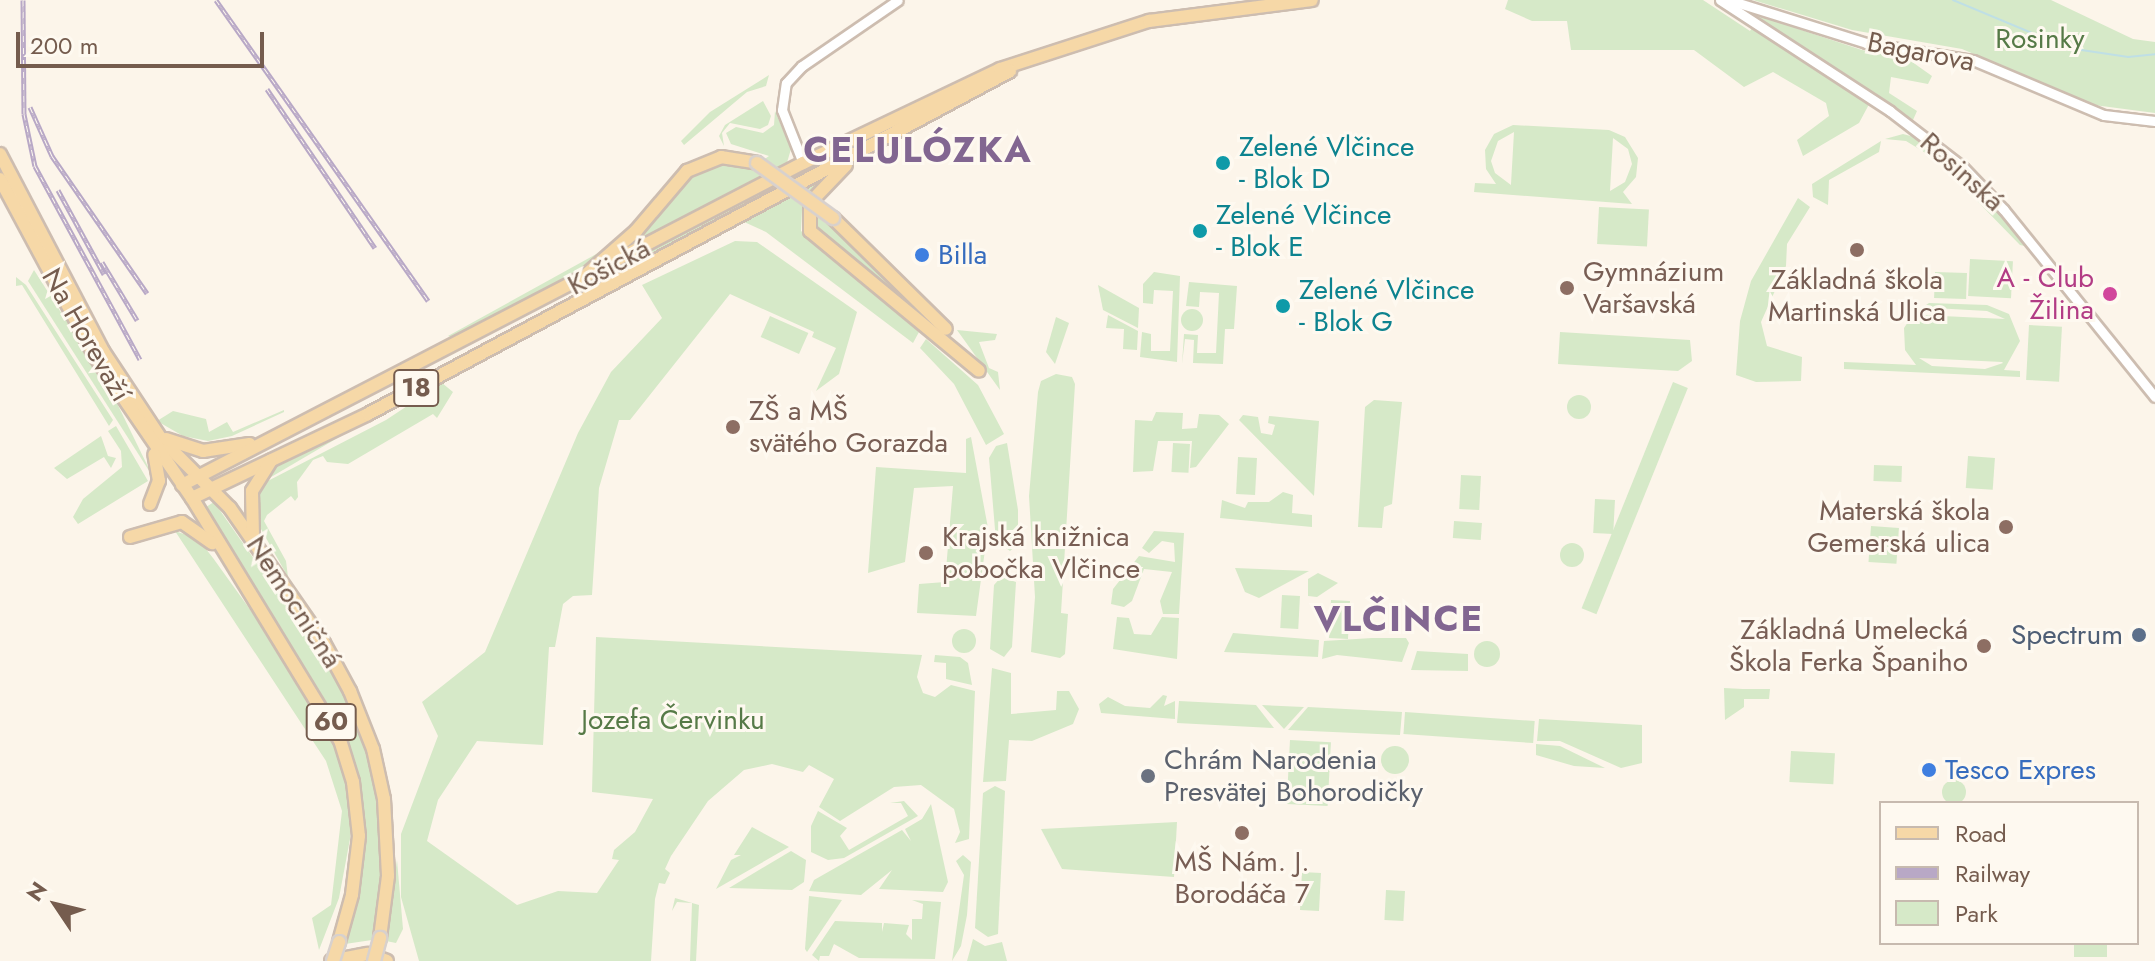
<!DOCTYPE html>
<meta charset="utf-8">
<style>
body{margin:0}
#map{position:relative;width:2155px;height:961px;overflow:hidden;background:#fcf5ea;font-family:Jost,sans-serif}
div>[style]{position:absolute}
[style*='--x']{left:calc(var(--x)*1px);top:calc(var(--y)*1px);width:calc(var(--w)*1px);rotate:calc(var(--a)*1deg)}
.green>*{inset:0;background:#d6e9c8;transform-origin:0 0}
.round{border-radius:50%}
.stream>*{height:2px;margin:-1px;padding:0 1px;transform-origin:1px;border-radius:1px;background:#bfdfe5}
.roads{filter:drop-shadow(2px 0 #cdbdb0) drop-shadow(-2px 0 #cdbdb0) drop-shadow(0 2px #cdbdb0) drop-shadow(0 -2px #cdbdb0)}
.minor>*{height:9px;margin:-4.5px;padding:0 4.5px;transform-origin:4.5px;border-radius:4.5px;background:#fff}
.major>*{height:12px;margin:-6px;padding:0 6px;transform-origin:6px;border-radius:6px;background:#f6d8a7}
.rail>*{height:5px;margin-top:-2.5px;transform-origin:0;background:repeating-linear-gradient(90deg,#fef9f0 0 6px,#b8a8c6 0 12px);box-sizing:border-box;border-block:2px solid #b8a8c6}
.bridges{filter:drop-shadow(2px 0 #d8d1cd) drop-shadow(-2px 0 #d8d1cd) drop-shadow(0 2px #d8d1cd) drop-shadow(0 -2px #d8d1cd)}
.major-bridge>*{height:12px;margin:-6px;padding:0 6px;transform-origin:6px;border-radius:6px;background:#f6d8a7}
.dots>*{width:22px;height:22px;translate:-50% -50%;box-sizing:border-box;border:4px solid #fef9f0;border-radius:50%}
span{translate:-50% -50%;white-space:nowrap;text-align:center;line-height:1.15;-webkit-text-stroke:6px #fef9f0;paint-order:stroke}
.shield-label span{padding:2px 6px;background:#fef9f0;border:2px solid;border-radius:6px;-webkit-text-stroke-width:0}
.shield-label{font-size:26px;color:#755c4e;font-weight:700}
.park-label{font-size:28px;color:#567a47}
.street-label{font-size:28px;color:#755c4e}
.culture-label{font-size:28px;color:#0d838f}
.left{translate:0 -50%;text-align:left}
.shop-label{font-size:28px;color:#366cbe}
.education-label{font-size:28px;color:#785e54}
.right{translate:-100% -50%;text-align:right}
.hotel-label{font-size:28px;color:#b23c85}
.service-label{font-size:28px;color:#4e5e75}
.worship-label{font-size:28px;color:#5b616d}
.district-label{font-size:36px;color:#826691;font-weight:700;letter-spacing:2px}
.legend{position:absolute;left:1879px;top:801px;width:260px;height:144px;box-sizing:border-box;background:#fef9f0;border:2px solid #c7baaf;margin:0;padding:10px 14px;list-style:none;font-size:24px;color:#755c4e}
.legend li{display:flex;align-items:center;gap:16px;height:40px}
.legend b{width:40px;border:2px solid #c7baaf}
.north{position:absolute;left:16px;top:865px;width:80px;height:80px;-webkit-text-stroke:6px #fef9f0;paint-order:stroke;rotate:305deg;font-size:22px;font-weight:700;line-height:32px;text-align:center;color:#755c4e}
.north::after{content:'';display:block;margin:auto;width:28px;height:36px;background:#755c4e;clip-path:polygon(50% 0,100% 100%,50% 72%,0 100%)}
.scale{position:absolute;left:16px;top:32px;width:248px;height:36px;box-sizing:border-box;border:4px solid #755c4e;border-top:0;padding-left:10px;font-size:24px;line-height:28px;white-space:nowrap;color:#755c4e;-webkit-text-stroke:6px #fef9f0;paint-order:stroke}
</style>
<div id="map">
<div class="green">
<i style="clip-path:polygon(1508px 0,1703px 0,1750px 31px,1759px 16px,1862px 50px,1908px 59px,1932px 76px,1928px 84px,1891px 77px,1889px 93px,1917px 111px,1913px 120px,1874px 95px,1859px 123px,1803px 156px,1797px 140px,1829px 116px,1826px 103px,1773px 72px,1744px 87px,1694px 50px,1571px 50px,1567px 21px,1532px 21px,1505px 9px)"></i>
<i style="clip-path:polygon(1753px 0,2051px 0,2133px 39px,2155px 42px,2155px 113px,2094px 105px,1962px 49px,1852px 30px)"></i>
<i style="clip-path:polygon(769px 75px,766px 86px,747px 92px,684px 145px,681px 141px,710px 112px)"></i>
<i style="clip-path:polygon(763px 101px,771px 116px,768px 125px,760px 129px,730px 123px,722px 133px,724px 146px,719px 136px,725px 125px)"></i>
<i style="clip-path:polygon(775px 111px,791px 149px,786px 166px,625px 249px,695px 173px,718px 163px,751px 168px,769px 156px,731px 144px,726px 133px,736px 127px,763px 133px,774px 125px)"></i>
<i style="clip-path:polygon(evenodd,1513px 125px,1609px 130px,1625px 137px,1638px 158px,1636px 177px,1623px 192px,1632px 204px,1474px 192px,1475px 183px,1496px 184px,1486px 169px,1485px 150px,1494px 134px,1513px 125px,1514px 132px,1511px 184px,1511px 185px,1495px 173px,1491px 161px,1498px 141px,1514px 132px,1513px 125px,1613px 138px,1628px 149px,1632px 164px,1625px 182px,1610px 191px,1613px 138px)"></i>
<i style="clip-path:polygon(1903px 134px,1922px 139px,1968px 178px,2029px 247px,2020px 245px,1937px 160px,1906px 141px,1885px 139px)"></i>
<i style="clip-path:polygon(1881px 141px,1879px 152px,1829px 180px,1828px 205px,1813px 197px,1812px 184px)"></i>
<i style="clip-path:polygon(798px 172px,797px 176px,560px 306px,674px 235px)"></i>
<i style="clip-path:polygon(821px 180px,802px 210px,801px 231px,919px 332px,913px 343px,766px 232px,742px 221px)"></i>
<i style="clip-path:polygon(1798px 198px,1810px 207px,1787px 244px,1786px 266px,1761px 322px,1767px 346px,1802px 357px,1801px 381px,1756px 382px,1736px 375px,1740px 321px,1751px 281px)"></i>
<i style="left:1599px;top:207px;width:50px;height:37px;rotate:3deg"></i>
<i style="clip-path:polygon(814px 211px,931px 321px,928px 325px,815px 232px)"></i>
<i style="clip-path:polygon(735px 241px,757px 242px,857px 312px,839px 374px,816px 391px,836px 348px,812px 337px,814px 332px,730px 294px,630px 420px,619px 420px,599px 488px,592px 595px,573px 596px,563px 604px,555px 647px,549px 647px,543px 745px,477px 741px,438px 800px,427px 841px,517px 905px,558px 891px,597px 893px,619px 860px,612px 859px,614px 850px,635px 832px,653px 799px,592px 792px,596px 637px,922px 655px,917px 677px,923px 693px,935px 697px,951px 685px,975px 691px,969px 839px,955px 843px,960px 832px,954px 809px,921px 785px,894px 787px,840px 821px,819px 807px,834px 779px,809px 765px,803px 772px,772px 764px,744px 770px,708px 801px,671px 856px,665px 869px,670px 873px,665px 884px,659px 883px,655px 899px,651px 961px,419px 961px,401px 897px,401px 834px,438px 736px,422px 702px,485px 652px,578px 433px,611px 372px,662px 318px,642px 285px)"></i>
<i style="clip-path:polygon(609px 247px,578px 272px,454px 338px,448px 336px)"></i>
<i style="left:1970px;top:259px;width:43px;height:37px;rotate:3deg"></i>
<i style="clip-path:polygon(34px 270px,111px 391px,153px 477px,28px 281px)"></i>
<i style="clip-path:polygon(1154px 272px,1180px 276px,1177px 362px,1140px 357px,1142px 332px,1151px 334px,1151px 351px,1170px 351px,1173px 291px,1154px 290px,1153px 304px,1143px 303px,1143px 284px)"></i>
<i style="left:1935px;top:272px;width:32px;height:26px;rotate:2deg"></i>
<i style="clip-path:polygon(16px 277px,26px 285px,113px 420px,109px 426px,22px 285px,16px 286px)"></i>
<i style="clip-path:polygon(1189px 282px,1237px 286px,1234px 329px,1225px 329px,1223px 364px,1193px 363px,1194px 340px,1185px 339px,1182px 364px,1184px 334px,1198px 335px,1197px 353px,1216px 353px,1219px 293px,1200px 292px,1199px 307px,1186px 306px)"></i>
<i style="clip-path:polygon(1098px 285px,1139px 308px,1138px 328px,1103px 310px)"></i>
<i style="clip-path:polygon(evenodd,1929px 303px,1987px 305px,2009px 314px,2020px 341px,2004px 370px,2020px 371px,2020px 377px,1844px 369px,1844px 362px,1916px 365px,1905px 350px,1904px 328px,1914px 313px,1929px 303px,1934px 308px,1987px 311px,2005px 319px,1921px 315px,1934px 308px,1929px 303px,1919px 358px,2002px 362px,2003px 363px,1985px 369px,1932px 366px,1919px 358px)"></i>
<i class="round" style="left:1181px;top:309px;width:22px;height:22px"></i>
<i style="clip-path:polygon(1108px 315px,1138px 331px,1137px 350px,1123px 349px,1124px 329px,1106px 328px)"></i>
<i style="left:770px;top:316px;width:42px;height:23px;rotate:24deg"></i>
<i style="clip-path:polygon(1056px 317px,1069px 323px,1055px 364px,1046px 352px)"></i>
<i style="left:2029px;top:325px;width:33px;height:55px;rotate:3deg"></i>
<i style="clip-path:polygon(957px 330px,997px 334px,995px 340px,979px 342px,989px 368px,998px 372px,1000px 390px)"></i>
<i style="clip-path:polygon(1560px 332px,1690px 340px,1692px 361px,1678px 371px,1558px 364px)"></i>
<i style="clip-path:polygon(926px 339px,978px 385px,1004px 434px,986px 445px,954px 384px,920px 348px)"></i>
<i style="clip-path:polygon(1056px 374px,1072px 377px,1075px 384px,1061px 613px,1068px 614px,1065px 654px,1060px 658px,1031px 652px,1035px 597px,1029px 496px,1038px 392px,1041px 381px)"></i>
<i style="left:1673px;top:382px;width:16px;height:244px;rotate:22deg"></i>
<i style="clip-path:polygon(442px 383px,453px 392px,437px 418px,433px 414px,348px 464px,327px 462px,323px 456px,313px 460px,297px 482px,298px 497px,295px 501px,291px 496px,267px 515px,264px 521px,286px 561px,288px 577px,257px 522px,260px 485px,386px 420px)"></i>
<i class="round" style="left:1567px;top:395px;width:24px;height:24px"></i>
<i style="clip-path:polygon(1374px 400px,1402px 402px,1392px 504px,1384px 507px,1382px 528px,1358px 527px,1365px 407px)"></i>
<i style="clip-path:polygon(284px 410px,284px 412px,232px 436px,208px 441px,183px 436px,157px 421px,173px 411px,206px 419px,209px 432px,227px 422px,233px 432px)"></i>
<i style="clip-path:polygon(1156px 412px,1183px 413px,1182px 429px,1197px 428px,1199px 414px,1219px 415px,1229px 424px,1196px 467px,1190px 468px,1192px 441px,1158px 441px,1153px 471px,1133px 472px,1135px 420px,1152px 421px)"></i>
<i style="clip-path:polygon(1243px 415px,1258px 417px,1261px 433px,1272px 435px,1275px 425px,1268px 423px,1269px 416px,1319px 421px,1314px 496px,1239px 420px)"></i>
<i style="clip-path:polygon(116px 426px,148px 481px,78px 524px,73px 517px,83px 499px,122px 467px,121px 451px,108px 431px)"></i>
<i style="clip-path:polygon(346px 433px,266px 480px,262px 481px,277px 463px)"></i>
<i style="clip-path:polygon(101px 436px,108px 456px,116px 458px,111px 468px,104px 457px,67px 479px,54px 468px)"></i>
<i style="clip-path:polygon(971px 437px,988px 528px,976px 616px,917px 613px,919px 584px,945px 582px,953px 486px,914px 488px,905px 562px,868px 573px,876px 467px,966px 473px,966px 439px)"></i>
<i style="clip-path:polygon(1007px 443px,1018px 510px,1018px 544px,1010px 551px,996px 541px,989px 458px,996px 446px)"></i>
<i style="left:1173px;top:443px;width:17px;height:29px;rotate:3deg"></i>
<i style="left:1968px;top:456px;width:27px;height:32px;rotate:4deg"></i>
<i style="left:1238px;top:457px;width:19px;height:37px;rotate:3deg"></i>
<i style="left:1874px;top:465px;width:28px;height:16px;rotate:2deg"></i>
<i style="left:1461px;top:475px;width:20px;height:34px;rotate:3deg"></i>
<i style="clip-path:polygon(1283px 492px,1293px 495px,1292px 513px,1312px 515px,1312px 527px,1220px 518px,1222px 500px,1245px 508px,1248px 502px,1269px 502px)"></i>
<i style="left:1595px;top:499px;width:20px;height:34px;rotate:3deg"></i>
<i style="clip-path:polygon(214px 502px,341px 683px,370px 757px,379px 802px,383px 879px,372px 940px,345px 944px,361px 874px,364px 823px,358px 781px,341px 730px,213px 525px,206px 507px)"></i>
<i style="left:1454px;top:521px;width:28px;height:17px;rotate:4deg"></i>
<i style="left:1871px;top:526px;width:28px;height:36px;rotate:4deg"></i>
<i style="clip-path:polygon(175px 531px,198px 539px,213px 558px,288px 662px,336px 746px,352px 807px,350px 839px,339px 898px,319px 950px,312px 918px,331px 905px,342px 811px,326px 761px)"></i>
<i style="clip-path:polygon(1154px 531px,1184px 533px,1179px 614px,1163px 614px,1160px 601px,1172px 572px,1144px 569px,1132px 601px,1124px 607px,1111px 604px,1113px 589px,1139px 556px,1175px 562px,1174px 543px,1162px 541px,1149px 553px,1142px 548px)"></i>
<i class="round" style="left:1560px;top:543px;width:24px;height:24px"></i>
<i style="clip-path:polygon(1235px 568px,1309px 571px,1259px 598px,1245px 592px)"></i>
<i style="clip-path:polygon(1318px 573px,1338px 583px,1317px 597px,1308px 596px,1308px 579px)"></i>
<i style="clip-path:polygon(1001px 577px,1016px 582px,1012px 647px,1004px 657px,990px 649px,994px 585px)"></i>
<i style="left:1282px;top:595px;width:18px;height:33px;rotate:3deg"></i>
<i style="left:1331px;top:600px;width:19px;height:38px;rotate:3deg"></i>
<i style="clip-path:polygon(1117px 617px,1129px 618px,1134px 634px,1151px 635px,1162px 617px,1179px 618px,1177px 659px,1113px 649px)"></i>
<i class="round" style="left:952px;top:629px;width:24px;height:24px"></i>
<i style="clip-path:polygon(1233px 633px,1319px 640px,1318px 657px,1224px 652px)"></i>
<i style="clip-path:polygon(1372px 638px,1406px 638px,1409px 643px,1402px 662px,1337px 655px,1322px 659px,1324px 641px)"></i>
<i class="round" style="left:1474px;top:641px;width:26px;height:26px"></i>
<i style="clip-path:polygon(1417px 651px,1468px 654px,1468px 671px,1411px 670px)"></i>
<i style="clip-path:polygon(935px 655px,960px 657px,968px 663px,972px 685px,946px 679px,946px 663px,934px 662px)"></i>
<i style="clip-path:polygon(992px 668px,1011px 673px,1011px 714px,1056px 710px,1057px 691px,1069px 691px,1079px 709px,1073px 724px,1032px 741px,1009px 740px,1006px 781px,983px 782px)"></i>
<i style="clip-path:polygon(1724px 688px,1743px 689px,1770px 689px,1769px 699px,1744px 699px,1744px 707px,1725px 720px)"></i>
<i style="clip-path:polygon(1163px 695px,1167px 696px,1164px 706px,1175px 701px,1175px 719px,1101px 713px,1099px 704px,1108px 697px,1125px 706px,1150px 708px)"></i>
<i style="clip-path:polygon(1179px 701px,1256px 705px,1274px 728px,1177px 723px)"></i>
<i style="clip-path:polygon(1262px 705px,1304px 707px,1284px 729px)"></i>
<i style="clip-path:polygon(1308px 707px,1402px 712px,1400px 735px,1288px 730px)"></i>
<i style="left:1405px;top:712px;width:130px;height:22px;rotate:4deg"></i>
<i style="clip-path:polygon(1539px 719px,1642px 725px,1642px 763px,1621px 768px,1560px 741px,1537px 741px)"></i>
<i style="left:1290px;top:740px;width:41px;height:64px;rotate:3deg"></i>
<i style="clip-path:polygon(1536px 744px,1560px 746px,1605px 768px,1574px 766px,1536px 755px)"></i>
<i class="round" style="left:1381px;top:746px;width:28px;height:28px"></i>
<i style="left:1791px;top:751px;width:44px;height:31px;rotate:3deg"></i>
<i class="round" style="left:1942px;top:780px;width:24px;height:24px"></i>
<i style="clip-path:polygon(995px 786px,1005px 791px,998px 934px,988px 937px,975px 928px,983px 793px)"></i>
<i style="clip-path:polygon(904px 801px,918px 816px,844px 858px,828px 860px,811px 852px,811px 826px,818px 811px,847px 828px,840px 836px,849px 850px,908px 816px,901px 803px,890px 803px)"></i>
<i style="clip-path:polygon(931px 804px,948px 882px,943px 892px,879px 889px,892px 870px,861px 895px,809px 891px,814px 880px,902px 830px,911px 841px,905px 829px,922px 819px)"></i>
<i style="clip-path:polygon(1177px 822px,1174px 877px,1062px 869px,1041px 829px)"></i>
<i style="clip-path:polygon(752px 827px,789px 847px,716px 889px,731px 860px,741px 855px,734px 855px)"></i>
<i style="clip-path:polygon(791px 851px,806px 860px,804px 882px,792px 890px,729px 888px)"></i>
<i style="clip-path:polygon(963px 855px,971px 862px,967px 915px,961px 946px,952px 961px,964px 875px,956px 861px)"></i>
<i style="clip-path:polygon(397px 860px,403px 929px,396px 943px,386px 941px)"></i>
<i style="left:1302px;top:872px;width:19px;height:38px;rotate:3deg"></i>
<i style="left:1386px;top:890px;width:19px;height:30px;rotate:3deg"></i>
<i style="clip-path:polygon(809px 896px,842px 900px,807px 952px,805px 949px)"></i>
<i style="clip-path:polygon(675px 898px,699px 905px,696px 961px,690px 961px,692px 903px,677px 902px,672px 911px)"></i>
<i style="clip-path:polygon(912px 900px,941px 902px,935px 959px,859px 958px,834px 944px,829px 956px,820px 956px,819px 961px,812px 955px,835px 921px,882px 923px,882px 932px,884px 923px,909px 925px,906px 934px,912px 940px,912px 919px,922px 919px,923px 904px)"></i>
<i style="clip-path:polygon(973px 939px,985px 946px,1002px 942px,1007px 961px,967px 961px)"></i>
<i style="left:2074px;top:943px;width:33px;height:14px"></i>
</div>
<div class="stream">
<i style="--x:1953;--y:0;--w:125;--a:22.7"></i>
<i style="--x:2068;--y:48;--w:61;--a:8.5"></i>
<i style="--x:2128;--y:57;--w:27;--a:-6"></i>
</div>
<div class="roads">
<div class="minor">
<i style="--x:1720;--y:0;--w:203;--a:33.1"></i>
<i style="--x:1890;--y:111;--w:92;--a:37.5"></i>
<i style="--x:1963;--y:167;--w:59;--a:46.4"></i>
<i style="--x:2004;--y:210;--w:240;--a:51.1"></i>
<i style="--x:1729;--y:0;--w:144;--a:17.4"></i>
<i style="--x:1866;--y:43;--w:108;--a:9"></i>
<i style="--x:1973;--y:60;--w:142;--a:22.8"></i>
<i style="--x:2104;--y:115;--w:51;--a:6.7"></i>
<i style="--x:803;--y:163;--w:57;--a:-111.6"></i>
<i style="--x:782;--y:110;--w:27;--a:-82"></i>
<i style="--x:786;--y:83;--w:23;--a:-47"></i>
<i style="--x:802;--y:66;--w:116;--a:-34.5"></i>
</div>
<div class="major">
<i style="--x:0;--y:154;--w:222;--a:62.4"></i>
<i style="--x:103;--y:351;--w:107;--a:56.5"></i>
<i style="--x:162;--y:440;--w:96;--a:45"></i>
<i style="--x:230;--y:508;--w:165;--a:55.2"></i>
<i style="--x:324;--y:643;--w:55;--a:61.6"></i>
<i style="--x:350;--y:691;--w:62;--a:68.4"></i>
<i style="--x:373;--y:749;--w:51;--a:77.6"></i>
<i style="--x:384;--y:799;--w:77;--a:87"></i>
<i style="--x:388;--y:876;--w:63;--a:97.4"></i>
<i style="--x:846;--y:165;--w:52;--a:133.5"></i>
<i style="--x:810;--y:203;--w:28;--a:90"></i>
<i style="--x:810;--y:231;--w:219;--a:39.6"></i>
<i style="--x:0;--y:179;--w:201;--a:61.8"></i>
<i style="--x:95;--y:356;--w:172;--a:55.7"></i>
<i style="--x:192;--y:498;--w:284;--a:58.6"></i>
<i style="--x:340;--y:740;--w:44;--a:72.8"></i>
<i style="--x:353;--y:782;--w:54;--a:83.7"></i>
<i style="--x:359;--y:836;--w:59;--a:96.8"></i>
<i style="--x:352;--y:895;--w:49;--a:105.5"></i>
<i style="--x:833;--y:218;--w:158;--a:44.5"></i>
<i style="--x:588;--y:273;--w:64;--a:-41.2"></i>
<i style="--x:636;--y:231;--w:79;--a:-49.6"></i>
<i style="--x:687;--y:171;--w:37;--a:-22"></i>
<i style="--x:721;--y:157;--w:36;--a:9"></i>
<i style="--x:166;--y:439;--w:39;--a:18"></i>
<i style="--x:203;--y:451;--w:47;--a:-8.7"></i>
<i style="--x:182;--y:485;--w:700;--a:-27.41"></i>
<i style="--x:803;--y:163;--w:218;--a:-25.5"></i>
<i style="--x:1000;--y:69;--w:157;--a:-17.9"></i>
<i style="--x:1149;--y:21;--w:164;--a:-7.3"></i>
<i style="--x:192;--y:498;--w:195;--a:-25.5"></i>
<i style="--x:368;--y:414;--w:728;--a:-28.11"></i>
<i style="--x:150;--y:504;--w:25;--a:-69"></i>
<i style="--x:159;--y:481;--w:27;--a:-100"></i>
<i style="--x:253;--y:536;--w:45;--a:-91.3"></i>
<i style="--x:252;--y:491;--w:36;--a:-58"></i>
<i style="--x:130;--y:537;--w:54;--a:-16.1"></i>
<i style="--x:182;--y:522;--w:37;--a:35"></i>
<i style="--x:331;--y:961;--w:38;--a:-11"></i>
<i style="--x:368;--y:954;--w:20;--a:20"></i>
</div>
</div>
<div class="rail">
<i style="--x:23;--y:0;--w:114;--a:89.5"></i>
<i style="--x:24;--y:114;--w:53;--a:78.1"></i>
<i style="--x:35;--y:166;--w:220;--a:61.5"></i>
<i style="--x:216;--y:0;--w:368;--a:54.8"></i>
<i style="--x:267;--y:89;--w:192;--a:55.8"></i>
<i style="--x:30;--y:107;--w:54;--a:65.8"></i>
<i style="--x:52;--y:156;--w:167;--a:55.3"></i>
<i style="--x:58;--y:190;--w:96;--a:61.3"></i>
<i style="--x:102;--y:262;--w:68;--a:58.9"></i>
</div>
<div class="bridges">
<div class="major-bridge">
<i style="--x:757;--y:163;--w:94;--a:35.9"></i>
<i style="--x:333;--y:961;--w:20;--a:-72"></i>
<i style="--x:374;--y:961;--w:24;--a:-75"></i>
</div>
</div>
<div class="dots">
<i style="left:1223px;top:163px;background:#0f9aa8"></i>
<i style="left:1200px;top:231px;background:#0f9aa8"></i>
<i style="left:1857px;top:250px;background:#8d6e63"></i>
<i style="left:922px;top:255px;background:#3f7fe0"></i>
<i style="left:1567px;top:288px;background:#8d6e63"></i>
<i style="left:2110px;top:294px;background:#d1479c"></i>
<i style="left:1283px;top:306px;background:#0f9aa8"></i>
<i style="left:733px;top:427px;background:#8d6e63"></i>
<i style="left:2006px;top:527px;background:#8d6e63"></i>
<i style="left:926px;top:553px;background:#8d6e63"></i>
<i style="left:2139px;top:635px;background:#5c6f8a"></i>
<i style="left:1984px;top:646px;background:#8d6e63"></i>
<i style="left:1929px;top:770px;background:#3f7fe0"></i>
<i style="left:1148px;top:776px;background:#6b7280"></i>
<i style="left:1242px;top:833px;background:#8d6e63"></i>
</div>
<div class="shield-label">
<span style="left:416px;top:388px">18</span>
<span style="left:331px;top:722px">60</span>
</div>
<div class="park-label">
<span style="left:2040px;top:39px">Rosinky</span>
<span style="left:673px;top:720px">Jozefa Červinku</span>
</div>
<div class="street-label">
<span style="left:1921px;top:52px;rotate:11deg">Bagarova</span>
<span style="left:1962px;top:172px;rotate:42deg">Rosinská</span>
<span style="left:609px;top:267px;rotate:-28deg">Košická</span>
<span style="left:86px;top:335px;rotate:60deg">Na Horevaží</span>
<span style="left:294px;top:602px;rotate:57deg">Nemocničná</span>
</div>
<div class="culture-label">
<span class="left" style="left:1239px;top:163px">Zelené Vlčince<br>- Blok D</span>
<span class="left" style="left:1216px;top:231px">Zelené Vlčince<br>- Blok E</span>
<span class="left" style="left:1299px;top:306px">Zelené Vlčince<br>- Blok G</span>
</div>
<div class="shop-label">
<span class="left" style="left:938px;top:255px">Billa</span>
<span class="left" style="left:1945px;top:770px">Tesco Expres</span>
</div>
<div class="education-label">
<span class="left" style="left:1583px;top:288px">Gymnázium<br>Varšavská</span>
<span style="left:1857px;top:296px">Základná škola<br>Martinská Ulica</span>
<span class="left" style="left:749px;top:427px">ZŠ a MŠ<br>svätého Gorazda</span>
<span class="right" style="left:1990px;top:527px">Materská škola<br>Gemerská ulica</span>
<span class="left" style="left:942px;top:553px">Krajská knižnica<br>pobočka Vlčince</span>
<span class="right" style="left:1968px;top:646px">Základná Umelecká<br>Škola Ferka Španiho</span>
<span style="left:1242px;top:878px">MŠ Nám. J.<br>Borodáča 7</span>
</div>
<div class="hotel-label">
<span class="right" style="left:2094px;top:294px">A - Club<br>Žilina</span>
</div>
<div class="service-label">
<span class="right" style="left:2123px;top:635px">Spectrum</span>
</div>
<div class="worship-label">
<span class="left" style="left:1164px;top:776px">Chrám Narodenia<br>Presvätej Bohorodičky</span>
</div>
<div class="district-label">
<span style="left:918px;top:150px">CELULÓZKA</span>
<span style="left:1399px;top:619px">VLČINCE</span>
</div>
<ul class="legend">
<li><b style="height:10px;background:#f6d8a7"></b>Road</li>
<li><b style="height:10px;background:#b8a8c6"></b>Railway</li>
<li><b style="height:22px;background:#d6e9c8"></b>Park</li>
</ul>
<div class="north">N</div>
<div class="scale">200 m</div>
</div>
